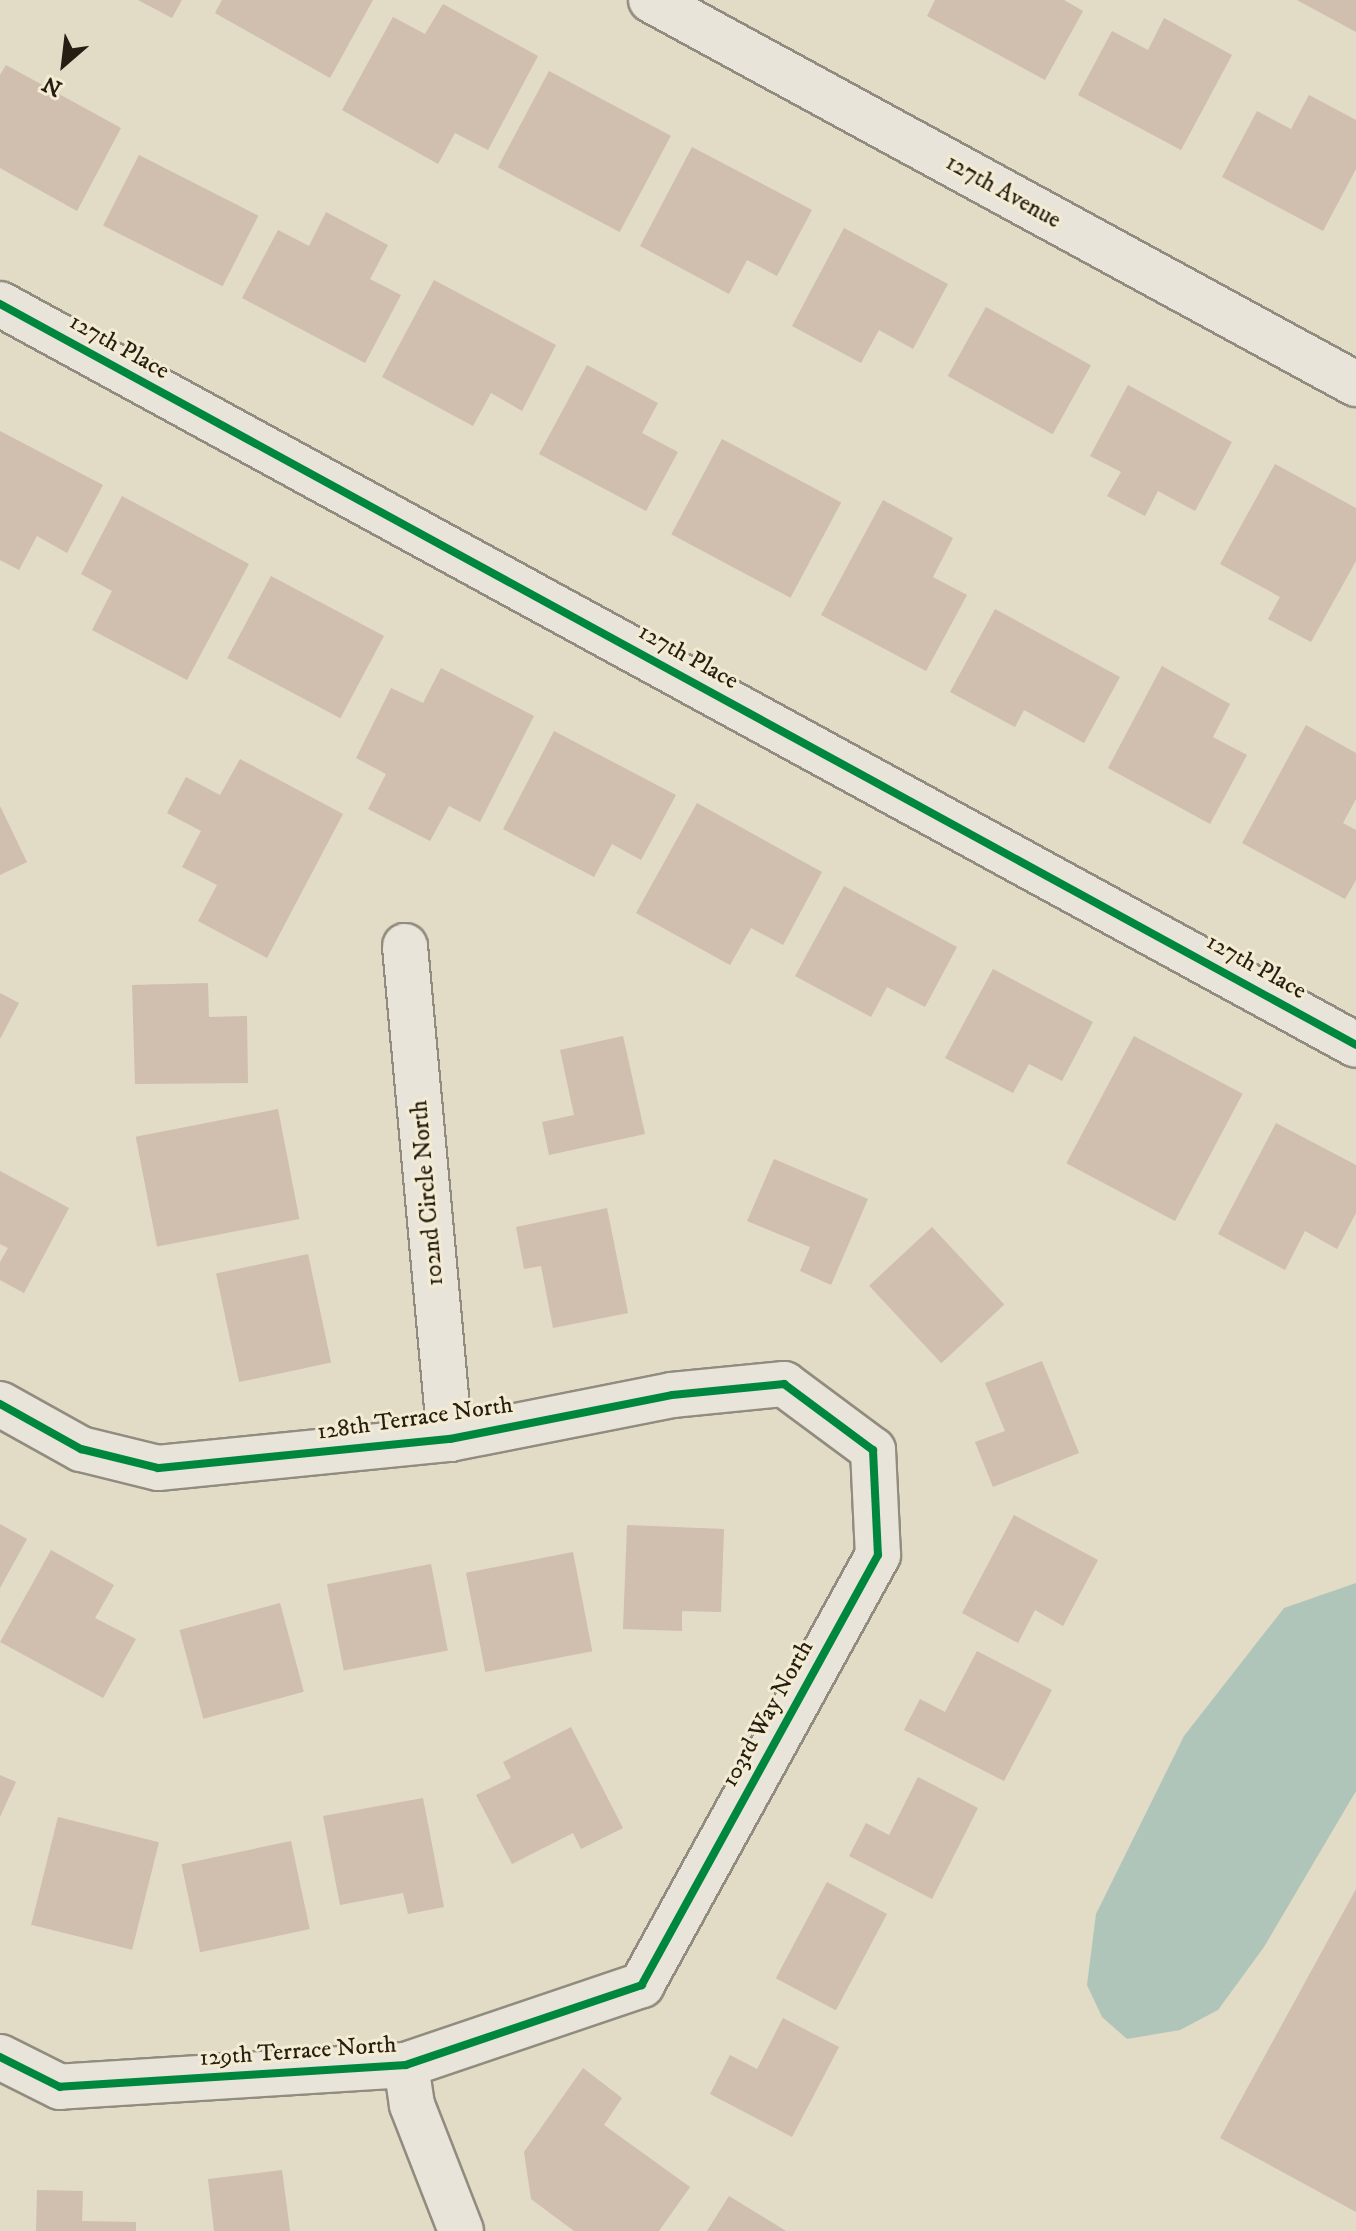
<!DOCTYPE html>
<style>
body{margin:0}
#map{position:relative;width:1356px;height:2231px;overflow:hidden;background:#e2dbc5;font-family:"IM FELL DW Pica",serif}
div>[style]{position:absolute}
[style*='--x']{left:calc(var(--x)*1px);top:calc(var(--y)*1px);width:calc(var(--w)*1px);rotate:calc(var(--a)*1deg)}
.water>*{inset:0;background:#b0c5ba}
.building>*{inset:0;background:#d0beae;transform-origin:0 0}
.roads{filter:drop-shadow(2px 0 #918c7f) drop-shadow(-2px 0 #918c7f) drop-shadow(0 2px #918c7f) drop-shadow(0 -2px #918c7f)}
.street>*{height:44px;margin:-22px;padding:0 22px;transform-origin:22px;border-radius:22px;background:#e8e4d9}
.cycleway>*{height:8px;margin:-4px;padding:0 4px;transform-origin:4px;border-radius:4px;background:#00873e}
span{translate:-50% -50%;white-space:nowrap;text-align:center;line-height:1.15;-webkit-text-stroke:6px #f4ecd2;paint-order:stroke}
.street-label{font-size:24px;color:#261d13}
.north{position:absolute;left:24px;top:24px;width:80px;height:80px;-webkit-text-stroke:6px #f4ecd2;paint-order:stroke;rotate:208deg;font-size:22px;font-weight:700;line-height:32px;text-align:center;color:#261d13}
.north::after{content:'';display:block;margin:auto;width:28px;height:36px;background:#261d13;clip-path:polygon(50% 0,100% 100%,50% 72%,0 100%)}
</style>
<div id="map">
<div class="water">
<i style="clip-path:polygon(1356px 1583px,1356px 1791px,1264px 1947px,1218px 2010px,1180px 2030px,1127px 2039px,1102px 2017px,1087px 1985px,1096px 1914px,1184px 1736px,1284px 1608px)"></i>
</div>
<div class="building">
<i style="clip-path:polygon(138px 0,182px 0,172px 18px)"></i>
<i style="clip-path:polygon(222px 0,373px 0,330px 78px,215px 13px)"></i>
<i style="clip-path:polygon(935px 0,1064px 0,1083px 11px,1045px 80px,927px 16px)"></i>
<i style="clip-path:polygon(1297px 0,1356px 0,1356px 32px)"></i>
<i style="clip-path:polygon(443px 4px,538px 56px,488px 150px,455px 133px,438px 164px,342px 110px,393px 17px,425px 34px)"></i>
<i style="clip-path:polygon(1164px 18px,1232px 55px,1181px 150px,1078px 95px,1112px 31px,1148px 50px)"></i>
<i style="clip-path:polygon(6px 65px,121px 128px,77px 211px,0 168px,0 75px)"></i>
<i style="left:549px;top:71px;width:138px;height:109px;rotate:28deg"></i>
<i style="clip-path:polygon(1309px 95px,1356px 120px,1356px 169px,1323px 231px,1222px 177px,1257px 111px,1291px 129px)"></i>
<i style="clip-path:polygon(692px 147px,812px 210px,777px 276px,747px 260px,729px 294px,640px 246px)"></i>
<i style="left:139px;top:155px;width:134px;height:79px;rotate:27deg"></i>
<i style="clip-path:polygon(326px 212px,388px 245px,370px 279px,401px 295px,365px 363px,242px 298px,278px 230px,309px 246px)"></i>
<i style="clip-path:polygon(844px 228px,948px 284px,913px 349px,879px 330px,861px 363px,792px 326px)"></i>
<i style="clip-path:polygon(434px 280px,556px 345px,522px 411px,491px 393px,473px 426px,382px 377px)"></i>
<i style="left:986px;top:307px;width:120px;height:79px;rotate:29deg"></i>
<i style="clip-path:polygon(587px 365px,658px 403px,642px 433px,678px 452px,646px 511px,539px 454px)"></i>
<i style="clip-path:polygon(1128px 385px,1232px 442px,1195px 511px,1158px 491px,1145px 516px,1107px 496px,1121px 472px,1090px 456px)"></i>
<i style="clip-path:polygon(0 431px,103px 485px,67px 553px,37px 536px,19px 570px,0 560px)"></i>
<i style="left:722px;top:439px;width:135px;height:108px;rotate:28deg"></i>
<i style="clip-path:polygon(1275px 464px,1356px 508px,1356px 561px,1311px 642px,1268px 619px,1280px 597px,1220px 564px)"></i>
<i style="clip-path:polygon(122px 496px,249px 564px,187px 680px,92px 630px,112px 591px,81px 574px)"></i>
<i style="clip-path:polygon(883px 500px,953px 538px,933px 577px,967px 595px,926px 671px,821px 615px)"></i>
<i style="left:271px;top:576px;width:128px;height:93px;rotate:28deg"></i>
<i style="clip-path:polygon(995px 609px,1120px 677px,1084px 743px,1024px 710px,1015px 727px,950px 692px)"></i>
<i style="clip-path:polygon(1162px 666px,1230px 704px,1213px 737px,1247px 755px,1210px 824px,1108px 768px)"></i>
<i style="clip-path:polygon(441px 668px,534px 716px,480px 822px,449px 806px,430px 841px,368px 809px,386px 774px,356px 758px,391px 688px,423px 703px)"></i>
<i style="clip-path:polygon(1306px 725px,1356px 753px,1356px 799px,1343px 823px,1356px 830px,1356px 880px,1345px 899px,1242px 843px)"></i>
<i style="clip-path:polygon(554px 731px,676px 795px,641px 860px,612px 844px,594px 877px,503px 829px)"></i>
<i style="clip-path:polygon(240px 759px,343px 814px,267px 958px,198px 921px,217px 885px,182px 867px,201px 831px,167px 813px,186px 777px,220px 795px)"></i>
<i style="clip-path:polygon(697px 803px,822px 872px,783px 945px,751px 928px,730px 965px,636px 913px)"></i>
<i style="clip-path:polygon(0 806px,27px 862px,0 875px)"></i>
<i style="clip-path:polygon(844px 886px,957px 947px,925px 1007px,887px 987px,871px 1017px,795px 976px)"></i>
<i style="clip-path:polygon(993px 969px,1093px 1022px,1062px 1081px,1029px 1064px,1013px 1093px,945px 1058px)"></i>
<i style="clip-path:polygon(208px 983px,209px 1017px,247px 1016px,248px 1083px,135px 1084px,132px 985px)"></i>
<i style="clip-path:polygon(0 993px,19px 1003px,0 1039px)"></i>
<i style="clip-path:polygon(623px 1036px,645px 1134px,549px 1155px,542px 1122px,574px 1115px,560px 1050px)"></i>
<i style="left:1134px;top:1036px;width:123px;height:144px;rotate:28deg"></i>
<i style="left:278px;top:1109px;width:112px;height:145px;rotate:79deg"></i>
<i style="clip-path:polygon(1276px 1123px,1356px 1165px,1356px 1213px,1337px 1249px,1305px 1231px,1285px 1270px,1218px 1234px)"></i>
<i style="clip-path:polygon(774px 1159px,868px 1199px,831px 1285px,800px 1271px,810px 1247px,747px 1221px)"></i>
<i style="clip-path:polygon(0 1171px,69px 1208px,24px 1293px,0 1280px,0 1262px,8px 1248px,0 1244px)"></i>
<i style="clip-path:polygon(607px 1208px,628px 1313px,553px 1328px,541px 1266px,524px 1269px,516px 1227px)"></i>
<i style="left:932px;top:1227px;width:106px;height:86px;rotate:47deg"></i>
<i style="left:308px;top:1254px;width:111px;height:94px;rotate:78deg"></i>
<i style="clip-path:polygon(1042px 1361px,1079px 1453px,993px 1487px,975px 1442px,1005px 1431px,985px 1383px)"></i>
<i style="clip-path:polygon(1014px 1515px,1098px 1560px,1063px 1626px,1035px 1610px,1018px 1643px,962px 1613px)"></i>
<i style="clip-path:polygon(0 1524px,27px 1539px,0 1588px)"></i>
<i style="clip-path:polygon(627px 1525px,724px 1529px,721px 1612px,682px 1611px,682px 1631px,623px 1629px)"></i>
<i style="clip-path:polygon(51px 1550px,114px 1585px,95px 1618px,136px 1639px,103px 1698px,0 1642px)"></i>
<i style="left:573px;top:1552px;width:101px;height:109px;rotate:79deg"></i>
<i style="left:431px;top:1564px;width:88px;height:106px;rotate:79deg"></i>
<i style="left:280px;top:1603px;width:92px;height:104px;rotate:75deg"></i>
<i style="clip-path:polygon(977px 1651px,1052px 1690px,1004px 1781px,904px 1730px,920px 1699px,945px 1712px)"></i>
<i style="clip-path:polygon(571px 1727px,623px 1828px,581px 1849px,573px 1833px,512px 1864px,476px 1795px,511px 1778px,503px 1762px)"></i>
<i style="clip-path:polygon(0 1775px,16px 1782px,0 1817px)"></i>
<i style="clip-path:polygon(918px 1777px,978px 1808px,932px 1899px,849px 1856px,866px 1823px,889px 1835px)"></i>
<i style="clip-path:polygon(423px 1798px,444px 1907px,408px 1914px,403px 1893px,340px 1905px,323px 1816px)"></i>
<i style="left:58px;top:1817px;width:104px;height:111px;rotate:14deg"></i>
<i style="left:291px;top:1841px;width:90px;height:112px;rotate:78deg"></i>
<i style="left:827px;top:1882px;width:68px;height:109px;rotate:28deg"></i>
<i style="clip-path:polygon(1356px 1889px,1356px 2212px,1220px 2138px)"></i>
<i style="clip-path:polygon(783px 2018px,839px 2047px,792px 2137px,710px 2094px,730px 2055px,757px 2069px)"></i>
<i style="clip-path:polygon(583px 2068px,622px 2098px,604px 2125px,690px 2187px,659px 2231px,574px 2231px,531px 2199px,524px 2152px)"></i>
<i style="clip-path:polygon(282px 2170px,290px 2231px,214px 2231px,208px 2179px)"></i>
<i style="clip-path:polygon(37px 2190px,83px 2191px,82px 2221px,136px 2222px,136px 2231px,36px 2231px)"></i>
<i style="clip-path:polygon(729px 2196px,786px 2231px,707px 2231px)"></i>
</div>
<div class="roads">
<div class="street">
<i style="--x:651;--y:0;--w:803;--a:28.58"></i>
<i style="--x:0;--y:304;--w:1545;--a:28.65"></i>
<i style="--x:405;--y:946;--w:495;--a:84.8"></i>
<i style="--x:0;--y:1404;--w:93;--a:29.1"></i>
<i style="--x:81;--y:1449;--w:79;--a:13.9"></i>
<i style="--x:158;--y:1468;--w:293;--a:-5.7"></i>
<i style="--x:450;--y:1439;--w:226;--a:-11.2"></i>
<i style="--x:672;--y:1395;--w:113;--a:-5.6"></i>
<i style="--x:784;--y:1384;--w:111;--a:36.6"></i>
<i style="--x:873;--y:1450;--w:105;--a:87.3"></i>
<i style="--x:878;--y:1555;--w:491;--a:118.8"></i>
<i style="--x:642;--y:1985;--w:249;--a:161.3"></i>
<i style="--x:406;--y:2065;--w:347;--a:176.4"></i>
<i style="--x:60;--y:2087;--w:67;--a:-153.4"></i>
<i style="--x:406;--y:2065;--w:40;--a:81.5"></i>
<i style="--x:412;--y:2105;--w:135;--a:68.7"></i>
</div>
</div>
<div class="cycleway">
<i style="--x:0;--y:304;--w:1545;--a:28.65"></i>
<i style="--x:0;--y:1404;--w:93;--a:29.1"></i>
<i style="--x:81;--y:1449;--w:79;--a:13.9"></i>
<i style="--x:158;--y:1468;--w:293;--a:-5.7"></i>
<i style="--x:450;--y:1439;--w:226;--a:-11.2"></i>
<i style="--x:672;--y:1395;--w:113;--a:-5.6"></i>
<i style="--x:784;--y:1384;--w:111;--a:36.6"></i>
<i style="--x:873;--y:1450;--w:105;--a:87.3"></i>
<i style="--x:878;--y:1555;--w:491;--a:118.8"></i>
<i style="--x:642;--y:1985;--w:249;--a:161.3"></i>
<i style="--x:406;--y:2065;--w:347;--a:176.4"></i>
<i style="--x:60;--y:2087;--w:67;--a:-153.4"></i>
</div>
<div class="street-label">
<span style="left:1003px;top:192px;rotate:29deg">127th Avenue</span>
<span style="left:119px;top:347px;rotate:29deg">127th Place</span>
<span style="left:688px;top:657px;rotate:29deg">127th Place</span>
<span style="left:1256px;top:967px;rotate:29deg">127th Place</span>
<span style="left:428px;top:1193px;rotate:-95deg">102nd Circle North</span>
<span style="left:415px;top:1419px;rotate:-8deg">128th Terrace North</span>
<span style="left:768px;top:1714px;rotate:-61deg">103rd Way North</span>
<span style="left:298px;top:2052px;rotate:-4deg">129th Terrace North</span>
</div>
<div class="north">N</div>
</div>
